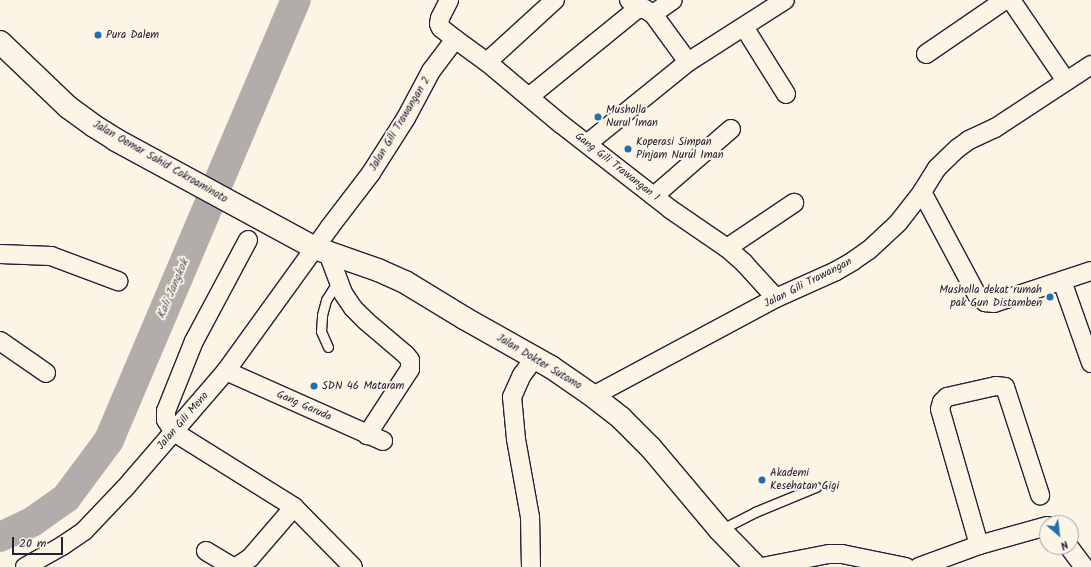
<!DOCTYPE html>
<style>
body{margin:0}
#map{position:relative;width:1091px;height:567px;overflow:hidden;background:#fcf5e5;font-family:Kalam,sans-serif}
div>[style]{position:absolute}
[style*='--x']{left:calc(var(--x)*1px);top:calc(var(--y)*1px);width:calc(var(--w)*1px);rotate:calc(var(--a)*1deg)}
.river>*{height:30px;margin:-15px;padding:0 15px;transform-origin:15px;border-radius:15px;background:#b2adab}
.roads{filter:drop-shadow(1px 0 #22223b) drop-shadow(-1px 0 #22223b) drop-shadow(0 1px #22223b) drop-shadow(0 -1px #22223b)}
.lane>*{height:9px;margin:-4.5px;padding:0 4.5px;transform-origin:4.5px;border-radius:4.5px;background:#fcf5e5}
.street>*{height:18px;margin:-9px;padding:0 9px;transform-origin:9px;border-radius:9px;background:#fcf5e5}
.secondary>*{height:22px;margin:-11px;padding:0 11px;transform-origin:11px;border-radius:11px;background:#fcf5e5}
.primary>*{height:22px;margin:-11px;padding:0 11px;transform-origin:11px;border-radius:11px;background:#fcf5e5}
.dots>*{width:11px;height:11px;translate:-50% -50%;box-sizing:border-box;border:2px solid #fcf5e5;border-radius:50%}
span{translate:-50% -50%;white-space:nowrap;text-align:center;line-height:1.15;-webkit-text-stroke:4px #fcf5e5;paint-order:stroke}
.poi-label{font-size:11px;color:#22223b}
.left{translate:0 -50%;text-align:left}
.right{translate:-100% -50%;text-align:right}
.street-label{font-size:11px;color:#22223b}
.water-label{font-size:12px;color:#545362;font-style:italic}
.north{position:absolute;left:1039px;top:515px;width:40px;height:40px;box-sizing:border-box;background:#fcf5e5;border:1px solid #a5a1a1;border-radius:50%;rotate:152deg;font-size:11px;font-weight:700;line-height:16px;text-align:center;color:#22223b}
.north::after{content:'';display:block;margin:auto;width:14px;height:18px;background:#1f6fb2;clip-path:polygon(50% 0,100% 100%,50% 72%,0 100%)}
.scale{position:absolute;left:12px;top:537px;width:51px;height:18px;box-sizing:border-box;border:2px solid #22223b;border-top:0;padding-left:5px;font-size:12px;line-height:14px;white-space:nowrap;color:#22223b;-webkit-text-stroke:3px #fcf5e5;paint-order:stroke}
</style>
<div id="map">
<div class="river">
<i style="--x:0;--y:537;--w:35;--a:-25"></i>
<i style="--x:32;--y:522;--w:42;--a:-35.2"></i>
<i style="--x:66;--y:498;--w:72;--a:-53.4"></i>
<i style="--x:109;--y:440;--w:478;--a:-67"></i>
</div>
<div class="roads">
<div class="lane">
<i style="--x:328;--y:347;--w:17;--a:-114"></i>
<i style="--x:321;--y:331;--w:16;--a:-86"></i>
<i style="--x:322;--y:315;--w:16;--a:-75"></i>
<i style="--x:326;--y:300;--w:22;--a:-58"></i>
<i style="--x:720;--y:530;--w:39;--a:-27"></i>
<i style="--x:755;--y:512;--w:66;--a:-22.3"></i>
</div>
<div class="street">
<i style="--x:629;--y:0;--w:12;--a:48"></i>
<i style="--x:637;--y:9;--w:8;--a:0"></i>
<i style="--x:645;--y:9;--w:9;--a:32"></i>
<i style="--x:653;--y:14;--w:24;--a:-35"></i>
<i style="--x:1011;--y:0;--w:98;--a:55.8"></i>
<i style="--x:653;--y:14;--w:59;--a:53.9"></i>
<i style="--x:744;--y:27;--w:79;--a:57.9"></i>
<i style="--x:455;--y:39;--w:39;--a:36"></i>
<i style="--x:487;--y:62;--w:97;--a:40"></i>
<i style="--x:561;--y:124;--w:138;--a:37.9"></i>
<i style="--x:670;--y:209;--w:69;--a:34.4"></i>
<i style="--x:727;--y:248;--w:23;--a:41"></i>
<i style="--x:744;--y:263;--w:47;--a:47.6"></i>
<i style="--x:926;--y:54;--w:96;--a:-34.4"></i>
<i style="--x:487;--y:62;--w:92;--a:-42.4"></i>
<i style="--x:530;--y:96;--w:138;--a:-39.1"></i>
<i style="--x:588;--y:143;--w:129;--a:-39"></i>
<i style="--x:688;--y:62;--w:115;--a:-32.6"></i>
<i style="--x:922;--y:192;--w:117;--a:61.9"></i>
<i style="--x:977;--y:295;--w:11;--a:41"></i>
<i style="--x:985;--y:302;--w:9;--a:6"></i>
<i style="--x:994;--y:303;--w:102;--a:-18.3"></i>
<i style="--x:654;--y:196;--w:102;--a:-41"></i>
<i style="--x:248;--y:240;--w:115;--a:118.1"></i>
<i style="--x:194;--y:341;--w:75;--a:111.8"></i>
<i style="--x:166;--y:411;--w:9;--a:90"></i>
<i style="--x:166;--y:420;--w:14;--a:56"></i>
<i style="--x:174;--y:432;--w:142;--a:32"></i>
<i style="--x:294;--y:507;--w:84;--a:45.5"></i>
<i style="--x:727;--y:248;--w:81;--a:-33.9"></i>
<i style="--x:328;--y:253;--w:43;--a:69.4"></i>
<i style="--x:343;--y:293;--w:18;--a:56"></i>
<i style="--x:353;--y:308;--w:18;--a:45"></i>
<i style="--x:366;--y:321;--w:52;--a:40.4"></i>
<i style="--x:406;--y:355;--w:6;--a:51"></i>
<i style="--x:410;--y:360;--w:9;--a:90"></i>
<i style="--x:410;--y:369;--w:79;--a:123.1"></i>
<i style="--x:0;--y:254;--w:51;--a:2.2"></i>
<i style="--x:51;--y:256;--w:72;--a:20.5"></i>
<i style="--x:1062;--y:281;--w:87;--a:70.5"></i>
<i style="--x:0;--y:341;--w:56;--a:34.8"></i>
<i style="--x:226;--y:371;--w:172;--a:24"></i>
<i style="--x:593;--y:396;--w:208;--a:-28.2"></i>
<i style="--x:776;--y:298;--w:66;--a:-24.2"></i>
<i style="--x:836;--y:271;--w:20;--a:-30"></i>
<i style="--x:853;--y:261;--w:19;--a:-35"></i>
<i style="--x:869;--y:250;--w:40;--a:-43"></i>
<i style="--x:898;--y:223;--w:39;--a:-52"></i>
<i style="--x:922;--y:192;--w:28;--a:-58"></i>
<i style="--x:937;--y:168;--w:29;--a:-44"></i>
<i style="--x:958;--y:148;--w:14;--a:-36"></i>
<i style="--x:969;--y:140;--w:29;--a:-25"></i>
<i style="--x:995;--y:128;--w:115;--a:-33.3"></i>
<i style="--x:979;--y:545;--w:141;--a:-106"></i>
<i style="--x:940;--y:409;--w:7;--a:-74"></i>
<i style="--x:942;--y:402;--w:7;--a:-45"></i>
<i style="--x:947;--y:397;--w:50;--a:-12.7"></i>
<i style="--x:996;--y:386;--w:9;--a:6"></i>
<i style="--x:1005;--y:387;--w:114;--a:72"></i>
<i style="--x:1069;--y:547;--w:25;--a:53"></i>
<i style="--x:206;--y:551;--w:31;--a:31"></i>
<i style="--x:25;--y:567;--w:43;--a:-29.6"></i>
<i style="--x:62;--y:546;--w:27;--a:-34"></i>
<i style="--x:84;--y:531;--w:59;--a:-46.4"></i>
<i style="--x:125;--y:488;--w:155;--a:-49.2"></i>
<i style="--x:226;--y:371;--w:176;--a:-54.2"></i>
<i style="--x:329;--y:228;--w:69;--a:-52.6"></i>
<i style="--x:371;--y:173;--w:65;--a:-57.5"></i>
<i style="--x:406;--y:118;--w:53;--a:-62"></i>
<i style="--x:431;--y:71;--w:40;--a:-53"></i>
<i style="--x:455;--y:39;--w:18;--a:-142"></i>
<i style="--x:441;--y:28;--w:4;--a:-117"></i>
<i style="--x:439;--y:24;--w:6;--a:-81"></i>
<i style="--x:440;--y:18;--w:20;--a:-63"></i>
<i style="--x:236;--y:567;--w:17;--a:-33"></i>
<i style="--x:250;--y:558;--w:67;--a:-49.2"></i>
<i style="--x:531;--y:567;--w:50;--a:-91.1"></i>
<i style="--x:530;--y:517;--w:79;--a:-100.2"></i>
<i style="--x:516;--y:439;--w:42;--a:-95.4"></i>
<i style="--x:512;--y:397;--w:24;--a:-66"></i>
<i style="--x:522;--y:375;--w:22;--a:-54"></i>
<i style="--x:762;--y:567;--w:68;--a:-11"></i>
<i style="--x:829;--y:554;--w:13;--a:0"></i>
<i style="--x:842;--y:554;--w:65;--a:11.5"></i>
<i style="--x:919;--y:567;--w:64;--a:-20.1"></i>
<i style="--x:979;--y:545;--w:71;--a:-15.6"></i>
</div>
<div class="secondary">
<i style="--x:0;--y:42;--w:94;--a:43.7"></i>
<i style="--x:68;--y:107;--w:32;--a:36"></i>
<i style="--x:94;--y:126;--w:26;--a:32"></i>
<i style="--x:116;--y:140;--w:226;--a:28.5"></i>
</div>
<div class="primary">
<i style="--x:315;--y:248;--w:67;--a:19.2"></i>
<i style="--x:378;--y:270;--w:30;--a:24"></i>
<i style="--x:405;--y:282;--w:69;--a:31.4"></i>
<i style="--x:464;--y:318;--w:100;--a:29.4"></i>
<i style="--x:551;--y:367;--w:51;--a:34.6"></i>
<i style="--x:593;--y:396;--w:36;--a:38"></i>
<i style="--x:621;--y:418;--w:42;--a:45"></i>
<i style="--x:651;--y:448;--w:107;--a:49.9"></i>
<i style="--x:720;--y:530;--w:52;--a:45.8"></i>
</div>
</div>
<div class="dots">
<i style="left:98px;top:35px;background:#1f6fb2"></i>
<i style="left:598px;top:117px;background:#1f6fb2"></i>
<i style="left:628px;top:149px;background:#1f6fb2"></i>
<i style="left:1050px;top:297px;background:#1f6fb2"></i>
<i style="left:314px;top:386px;background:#1f6fb2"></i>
<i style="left:762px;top:480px;background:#1f6fb2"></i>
</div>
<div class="poi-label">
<span class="left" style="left:106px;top:35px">Pura Dalem</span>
<span class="left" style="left:606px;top:117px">Musholla<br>Nurul Iman</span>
<span class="left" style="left:636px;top:149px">Koperasi Simpan<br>Pinjam Nurul Iman</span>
<span class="right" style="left:1042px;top:297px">Musholla dekat rumah<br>pak Gun Distamben</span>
<span class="left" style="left:322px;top:386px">SDN 46 Mataram</span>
<span class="left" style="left:770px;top:480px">Akademi<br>Kesehatan Gigi</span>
</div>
<div class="street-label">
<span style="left:400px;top:124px;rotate:-59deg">Jalan Gili Trawangan 2</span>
<span style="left:160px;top:162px;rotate:30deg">Jalan Oemar Sahid Cokroaminoto</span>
<span style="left:617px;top:167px;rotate:38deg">Gang Gili Trawangan 1</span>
<span style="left:808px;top:283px;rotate:-27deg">Jalan Gili Trawangan</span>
<span style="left:539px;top:362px;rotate:31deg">Jalan Dokter Sutomo</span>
<span style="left:304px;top:406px;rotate:24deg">Gang Garuda</span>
<span style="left:183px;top:421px;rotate:-49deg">Jalan Gili Meno</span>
</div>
<div class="water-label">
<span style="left:173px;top:289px;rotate:-67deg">Kali Jangkok</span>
</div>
<div class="north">N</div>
<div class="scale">20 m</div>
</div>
